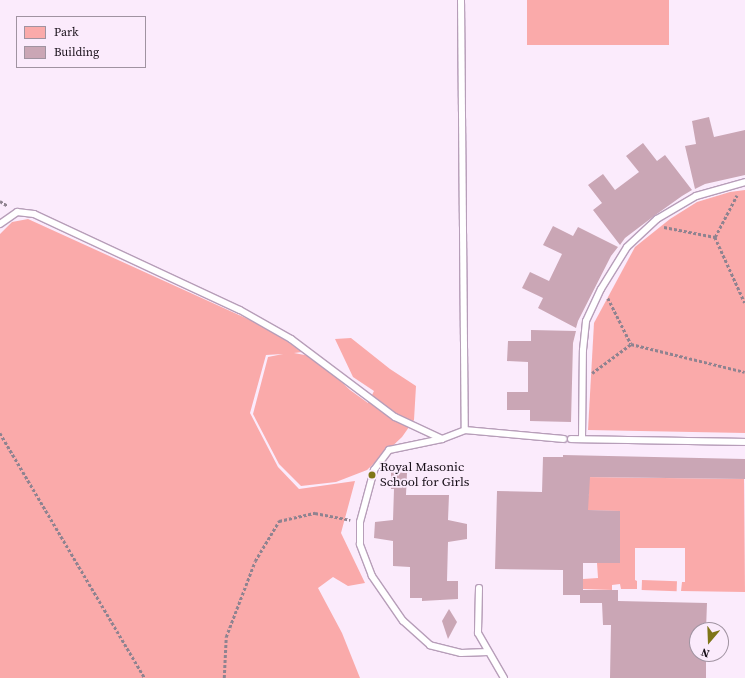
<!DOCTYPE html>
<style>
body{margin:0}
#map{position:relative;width:745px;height:678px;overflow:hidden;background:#fbebfc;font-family:"Source Serif 4",serif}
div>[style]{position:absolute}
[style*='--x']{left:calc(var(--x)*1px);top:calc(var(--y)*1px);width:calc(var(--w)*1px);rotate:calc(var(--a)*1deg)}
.green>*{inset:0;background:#faaaaa;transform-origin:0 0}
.building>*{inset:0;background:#caa6b5}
.path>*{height:2.5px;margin-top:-1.25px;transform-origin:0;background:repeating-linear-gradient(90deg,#8f8390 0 3px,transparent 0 5px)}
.roads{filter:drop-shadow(1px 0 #b79eb9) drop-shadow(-1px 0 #b79eb9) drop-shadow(0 1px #b79eb9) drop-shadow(0 -1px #b79eb9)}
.lane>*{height:6px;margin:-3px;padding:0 3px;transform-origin:3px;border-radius:3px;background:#fff}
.dots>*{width:11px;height:11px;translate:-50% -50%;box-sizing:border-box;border:2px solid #fbebfc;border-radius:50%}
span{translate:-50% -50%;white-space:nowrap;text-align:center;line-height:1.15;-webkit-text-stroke:3.5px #fbebfc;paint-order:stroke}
.poi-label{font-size:13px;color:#170f18}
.left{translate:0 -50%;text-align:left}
.legend{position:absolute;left:16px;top:16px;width:130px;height:52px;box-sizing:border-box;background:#fbebfc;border:1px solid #a093a1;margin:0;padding:5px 7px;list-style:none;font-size:12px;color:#170f18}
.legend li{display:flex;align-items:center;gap:8px;height:20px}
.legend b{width:20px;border:1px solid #a093a1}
.north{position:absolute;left:689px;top:622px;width:40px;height:40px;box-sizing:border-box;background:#fbebfc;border:1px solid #a093a1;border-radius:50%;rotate:199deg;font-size:11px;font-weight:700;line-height:16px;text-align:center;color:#170f18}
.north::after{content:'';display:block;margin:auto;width:14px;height:18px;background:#7f7517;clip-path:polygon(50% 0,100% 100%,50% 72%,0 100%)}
</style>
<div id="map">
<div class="green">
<i style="left:527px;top:0;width:142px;height:45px"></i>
<i style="clip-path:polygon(745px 190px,745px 433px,588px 430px,594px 323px,635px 247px,670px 219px,697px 202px,730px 192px)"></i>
<i style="clip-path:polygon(28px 219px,250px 320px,281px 337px,302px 352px,294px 353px,315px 357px,350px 390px,368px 403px,374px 391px,353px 377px,335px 339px,351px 338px,390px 369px,416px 386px,414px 420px,402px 437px,367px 470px,336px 482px,301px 486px,279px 464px,253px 414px,268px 357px,283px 354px,266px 355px,250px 413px,278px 467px,299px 489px,355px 481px,341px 533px,365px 583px,348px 586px,333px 577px,318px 588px,342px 633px,360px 678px,0 678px,0 234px,12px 222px)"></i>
<i style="clip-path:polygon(583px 477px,744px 479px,745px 592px,681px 591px,682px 582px,685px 582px,685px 548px,635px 548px,635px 580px,637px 581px,637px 589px,621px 589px,620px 584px,612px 585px,612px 590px,583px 589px,583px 579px,598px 578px,597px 563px,620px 563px,620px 511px,570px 510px,589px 495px,589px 489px)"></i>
<i style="left:642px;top:580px;width:35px;height:10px;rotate:2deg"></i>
</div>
<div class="building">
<i style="clip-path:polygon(709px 117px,714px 137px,745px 130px,745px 175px,705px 184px,695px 189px,685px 146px,696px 144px,692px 121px)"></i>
<i style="clip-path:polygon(643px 143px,657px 161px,665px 155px,692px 190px,682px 196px,654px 216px,625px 238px,620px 245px,593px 210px,602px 203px,588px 185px,603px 174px,615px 190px,639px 172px,626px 156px)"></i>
<i style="clip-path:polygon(553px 226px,573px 236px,578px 227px,618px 247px,611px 256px,578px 321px,576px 328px,538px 308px,543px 298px,522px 288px,530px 272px,549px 281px,562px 254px,543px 245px)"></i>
<i style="clip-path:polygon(531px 330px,576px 331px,573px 343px,571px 422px,530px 421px,530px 410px,507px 410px,507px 392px,528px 392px,528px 362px,507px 361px,508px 341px,531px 341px)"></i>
<i style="clip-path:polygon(563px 455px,745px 459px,745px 479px,590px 477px,588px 510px,620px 511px,620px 563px,583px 563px,583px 590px,618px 590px,618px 601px,707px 603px,706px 630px,697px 630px,697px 654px,706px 654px,706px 678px,610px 678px,611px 625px,603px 625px,602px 603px,580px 603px,580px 595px,563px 595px,563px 570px,495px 569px,497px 491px,542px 492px,543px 457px,563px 457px)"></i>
<i style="clip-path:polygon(391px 472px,407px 473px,406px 495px,449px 495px,448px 520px,467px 524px,467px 539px,448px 542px,447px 581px,458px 581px,458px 599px,422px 601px,422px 598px,410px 598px,410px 567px,393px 566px,393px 541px,374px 538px,375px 522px,393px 520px,394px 489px,391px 489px)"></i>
<i style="clip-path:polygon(449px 609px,457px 622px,448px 639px,442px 621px)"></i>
</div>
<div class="path">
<i style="--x:0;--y:201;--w:9;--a:32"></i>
<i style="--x:664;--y:227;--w:52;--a:11.1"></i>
<i style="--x:715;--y:237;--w:72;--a:65.6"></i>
<i style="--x:715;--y:237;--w:47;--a:-62.4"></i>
<i style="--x:608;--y:298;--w:51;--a:63.4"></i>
<i style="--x:592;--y:373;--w:49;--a:-36.6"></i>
<i style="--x:631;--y:344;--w:117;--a:13.8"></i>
<i style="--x:0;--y:433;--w:285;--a:59.4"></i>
<i style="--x:224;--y:678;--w:41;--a:-87.2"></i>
<i style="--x:226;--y:637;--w:81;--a:-69.1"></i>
<i style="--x:255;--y:561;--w:47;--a:-59"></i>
<i style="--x:279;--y:521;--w:37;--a:-13"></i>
<i style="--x:315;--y:513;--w:36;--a:11"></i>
</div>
<div class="roads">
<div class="lane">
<i style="--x:461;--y:0;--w:430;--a:89.5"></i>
<i style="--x:0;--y:224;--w:21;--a:-35"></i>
<i style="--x:17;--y:212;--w:17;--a:7"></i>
<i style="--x:34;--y:214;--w:227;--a:25"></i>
<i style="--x:240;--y:310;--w:59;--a:29.6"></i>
<i style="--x:291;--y:339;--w:130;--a:36.9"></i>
<i style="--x:395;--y:417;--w:52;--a:25.1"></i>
<i style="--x:571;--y:439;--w:174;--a:1"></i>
<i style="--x:582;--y:439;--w:89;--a:-89.4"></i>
<i style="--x:583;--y:350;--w:29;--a:-84"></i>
<i style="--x:586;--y:321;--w:35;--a:-65"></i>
<i style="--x:601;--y:289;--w:49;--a:-58.2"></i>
<i style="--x:627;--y:247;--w:41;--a:-43"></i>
<i style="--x:657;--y:219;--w:45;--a:-30.5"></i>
<i style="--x:696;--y:196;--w:51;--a:-15.9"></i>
<i style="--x:479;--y:588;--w:45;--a:91.3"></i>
<i style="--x:478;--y:633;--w:52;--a:60"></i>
<i style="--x:488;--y:652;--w:27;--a:178"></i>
<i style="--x:461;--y:653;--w:32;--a:-166"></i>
<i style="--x:430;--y:645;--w:36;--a:-138"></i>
<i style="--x:403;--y:621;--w:55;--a:-124.6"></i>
<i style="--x:372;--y:576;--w:34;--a:-111"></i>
<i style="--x:360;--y:544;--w:22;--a:-90"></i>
<i style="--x:360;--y:522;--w:54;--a:-74.9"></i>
<i style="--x:374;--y:470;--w:25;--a:-53"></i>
<i style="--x:389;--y:450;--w:54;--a:-11.7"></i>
<i style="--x:442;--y:439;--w:25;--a:-21"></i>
<i style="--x:465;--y:430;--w:99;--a:5.2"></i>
</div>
</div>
<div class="dots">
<i style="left:372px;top:475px;background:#7f7517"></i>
</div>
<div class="poi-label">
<span class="left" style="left:380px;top:475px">Royal Masonic<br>School for Girls</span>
</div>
<ul class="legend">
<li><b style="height:11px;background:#faaaaa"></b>Park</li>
<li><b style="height:11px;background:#caa6b5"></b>Building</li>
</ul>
<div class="north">N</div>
</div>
